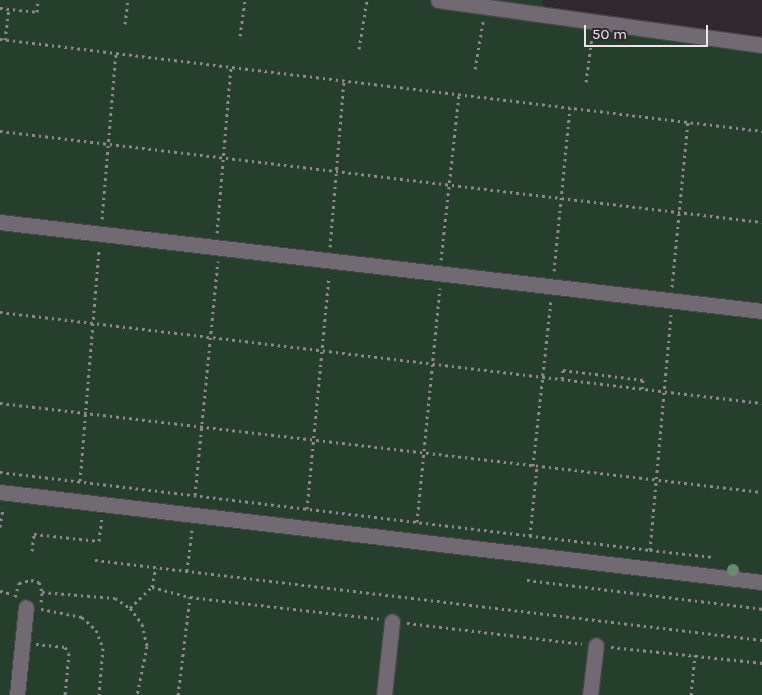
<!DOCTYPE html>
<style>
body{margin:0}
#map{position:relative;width:762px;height:695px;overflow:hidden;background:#2f282f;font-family:Karla,sans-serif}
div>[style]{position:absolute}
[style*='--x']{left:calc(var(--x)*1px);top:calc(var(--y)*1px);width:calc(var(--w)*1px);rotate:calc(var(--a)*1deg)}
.green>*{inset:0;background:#253f2c}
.path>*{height:3px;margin-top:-1.5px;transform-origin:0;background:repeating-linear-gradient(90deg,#8e888e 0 2.5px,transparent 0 6.5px)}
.roads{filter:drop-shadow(1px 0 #49444a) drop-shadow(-1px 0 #49444a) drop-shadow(0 1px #49444a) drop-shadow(0 -1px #49444a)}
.minor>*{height:15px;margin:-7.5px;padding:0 7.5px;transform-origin:7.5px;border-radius:7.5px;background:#716a72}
.trees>*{width:12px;height:12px;margin:-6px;border-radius:50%;background:#678a71}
span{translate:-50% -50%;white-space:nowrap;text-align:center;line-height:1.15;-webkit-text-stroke:4.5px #2f282f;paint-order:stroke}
.scale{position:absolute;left:584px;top:25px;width:124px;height:22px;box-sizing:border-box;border:2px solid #e9e5ea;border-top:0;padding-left:6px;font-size:15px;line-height:18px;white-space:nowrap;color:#e9e5ea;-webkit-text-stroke:4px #2f282f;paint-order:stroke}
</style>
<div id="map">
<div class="green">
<i style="clip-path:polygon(0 0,543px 0,543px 7px,762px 38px,762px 695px,0 695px)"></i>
</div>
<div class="path">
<i style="--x:0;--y:8;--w:37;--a:6"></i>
<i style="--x:37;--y:12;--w:12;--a:-85"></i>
<i style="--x:125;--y:24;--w:24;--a:-83"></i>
<i style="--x:240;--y:36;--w:36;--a:-82"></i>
<i style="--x:0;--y:39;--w:768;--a:6.88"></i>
<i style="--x:5;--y:40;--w:31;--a:-83"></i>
<i style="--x:359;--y:49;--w:50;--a:-80.7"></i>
<i style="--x:475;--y:69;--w:48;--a:-80.3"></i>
<i style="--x:586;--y:82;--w:45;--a:-82.4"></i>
<i style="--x:0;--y:131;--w:767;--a:6.81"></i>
<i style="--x:102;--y:219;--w:167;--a:-85.2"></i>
<i style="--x:217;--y:233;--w:168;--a:-85.2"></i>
<i style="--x:330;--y:247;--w:168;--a:-85.2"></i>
<i style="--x:441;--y:260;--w:167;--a:-83.8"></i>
<i style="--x:554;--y:271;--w:164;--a:-84.4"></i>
<i style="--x:672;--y:287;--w:167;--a:-84.5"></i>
<i style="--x:0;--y:312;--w:767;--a:6.81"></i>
<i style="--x:562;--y:379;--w:9;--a:-84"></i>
<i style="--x:563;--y:370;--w:81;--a:7.1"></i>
<i style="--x:643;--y:380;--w:9;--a:96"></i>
<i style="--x:0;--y:403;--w:767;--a:6.66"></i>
<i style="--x:533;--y:466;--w:167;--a:-83.8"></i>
<i style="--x:0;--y:472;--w:655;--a:6.84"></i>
<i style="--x:650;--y:550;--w:236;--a:-84.9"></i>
<i style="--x:80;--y:481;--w:234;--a:-85.3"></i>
<i style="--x:195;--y:495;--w:235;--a:-84.4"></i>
<i style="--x:307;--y:509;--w:234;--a:-84.6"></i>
<i style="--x:417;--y:522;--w:235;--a:-84.4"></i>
<i style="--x:0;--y:527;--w:20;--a:-81"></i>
<i style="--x:530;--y:536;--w:70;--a:-84.3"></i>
<i style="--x:650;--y:550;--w:63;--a:6.3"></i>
<i style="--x:32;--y:551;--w:17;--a:-83"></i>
<i style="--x:34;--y:534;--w:65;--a:6.1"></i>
<i style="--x:99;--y:541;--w:24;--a:-83"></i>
<i style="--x:95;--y:560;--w:672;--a:6.84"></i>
<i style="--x:187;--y:571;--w:41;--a:-83"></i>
<i style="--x:527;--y:580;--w:237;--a:7"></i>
<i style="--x:152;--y:587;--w:20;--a:-79"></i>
<i style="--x:0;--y:591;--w:13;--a:13"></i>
<i style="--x:15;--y:597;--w:15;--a:-74"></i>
<i style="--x:19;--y:583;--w:12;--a:-14"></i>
<i style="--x:31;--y:580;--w:8;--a:14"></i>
<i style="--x:39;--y:582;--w:10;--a:73"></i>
<i style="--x:41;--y:602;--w:10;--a:-84"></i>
<i style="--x:42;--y:592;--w:73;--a:4.7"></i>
<i style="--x:115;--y:598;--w:18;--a:34"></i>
<i style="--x:130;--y:608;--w:20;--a:53"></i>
<i style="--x:142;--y:624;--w:23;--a:77"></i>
<i style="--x:147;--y:646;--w:50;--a:101.5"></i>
<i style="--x:130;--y:608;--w:30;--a:-44"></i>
<i style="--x:152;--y:587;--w:39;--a:15"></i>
<i style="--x:41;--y:609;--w:42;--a:11"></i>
<i style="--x:82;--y:617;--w:19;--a:43"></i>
<i style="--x:96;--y:630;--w:19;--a:69"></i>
<i style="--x:103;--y:648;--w:47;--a:94.9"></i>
<i style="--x:407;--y:623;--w:176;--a:6.8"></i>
<i style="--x:36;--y:644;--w:29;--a:6"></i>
<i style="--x:65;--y:647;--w:7;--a:56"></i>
<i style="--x:69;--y:653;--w:42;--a:95.4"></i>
<i style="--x:611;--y:647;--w:152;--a:6"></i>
<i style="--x:178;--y:695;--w:99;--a:-83"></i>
<i style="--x:190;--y:597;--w:190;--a:6.6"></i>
<i style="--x:691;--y:695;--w:40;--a:-84.3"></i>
</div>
<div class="roads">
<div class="minor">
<i style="--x:438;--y:0;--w:327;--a:7.9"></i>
<i style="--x:0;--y:222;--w:767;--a:6.66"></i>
<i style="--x:0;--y:492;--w:767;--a:6.74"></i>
<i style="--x:17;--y:695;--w:88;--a:-84.2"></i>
<i style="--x:384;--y:695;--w:74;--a:-83.8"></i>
<i style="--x:590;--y:695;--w:50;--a:-83.2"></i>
</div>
</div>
<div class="trees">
<i style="left:733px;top:570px"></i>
</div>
<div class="scale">50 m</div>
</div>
